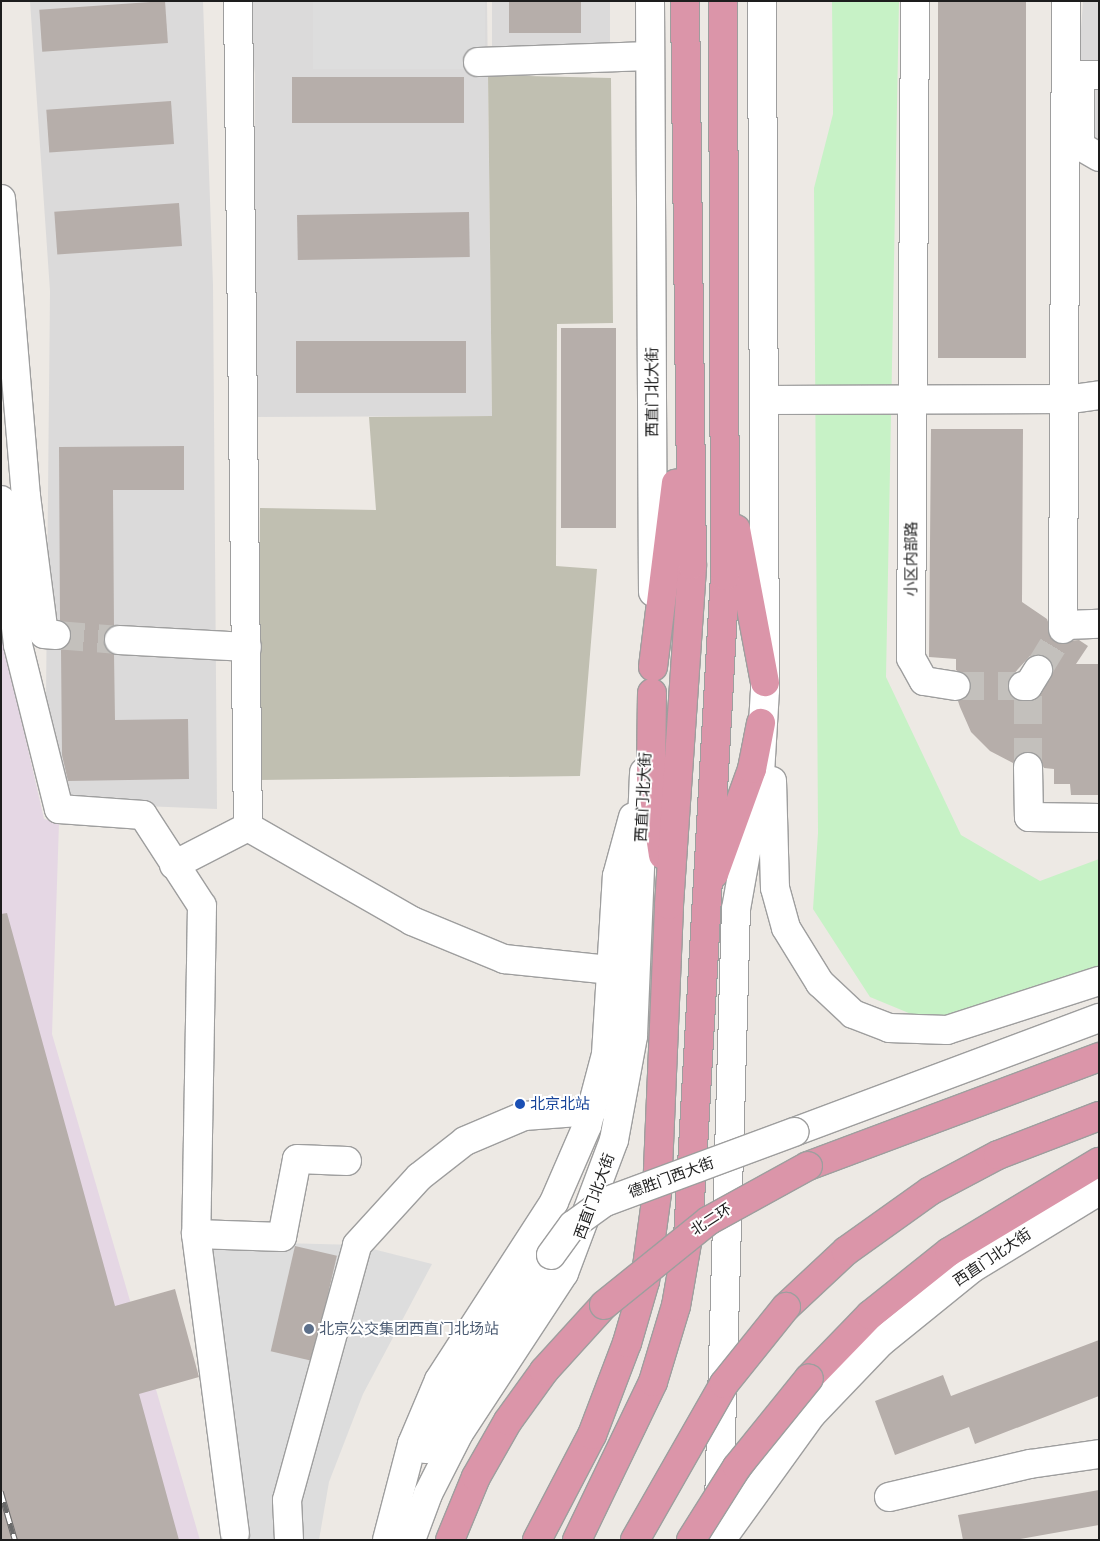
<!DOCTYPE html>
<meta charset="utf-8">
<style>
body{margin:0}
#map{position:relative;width:1100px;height:1541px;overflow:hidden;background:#ede9e4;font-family:Montserrat,"Noto Sans SC",sans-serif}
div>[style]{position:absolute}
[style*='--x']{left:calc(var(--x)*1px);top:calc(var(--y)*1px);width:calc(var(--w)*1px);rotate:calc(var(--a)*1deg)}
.residential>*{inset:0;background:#dbdada;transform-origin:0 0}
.industrial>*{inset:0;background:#e5d7e4}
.construction>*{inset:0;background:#c0bfb1}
.park>*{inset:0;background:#c7f2c6}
.parking>*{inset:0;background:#ddd;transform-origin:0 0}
.building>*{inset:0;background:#b6aeaa;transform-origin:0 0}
.minor-tunnel>*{height:28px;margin-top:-14px;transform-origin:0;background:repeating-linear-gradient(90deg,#c3c0bc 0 28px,transparent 0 42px)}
.roads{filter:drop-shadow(1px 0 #9e9e9e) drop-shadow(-1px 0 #9e9e9e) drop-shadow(0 1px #9e9e9e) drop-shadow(0 -1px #9e9e9e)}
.minor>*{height:28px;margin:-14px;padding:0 14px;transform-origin:14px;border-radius:14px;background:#fff}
.highway>*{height:28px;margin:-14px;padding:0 14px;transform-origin:14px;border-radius:14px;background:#db95a9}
.rail>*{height:5.5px;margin-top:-2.75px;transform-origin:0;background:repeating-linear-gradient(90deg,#fff 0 11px,#6b6b6b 0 22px);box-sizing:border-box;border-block:1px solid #6b6b6b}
.bridges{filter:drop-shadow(1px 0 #9e9e9e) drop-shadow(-1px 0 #9e9e9e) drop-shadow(0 1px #9e9e9e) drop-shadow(0 -1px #9e9e9e)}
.minor-bridge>*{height:28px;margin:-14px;padding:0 14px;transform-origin:14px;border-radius:14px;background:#fff}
.highway-bridge>*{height:28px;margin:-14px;padding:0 14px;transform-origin:14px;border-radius:14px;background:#db95a9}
.dots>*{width:14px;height:14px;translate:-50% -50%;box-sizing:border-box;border:2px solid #fff;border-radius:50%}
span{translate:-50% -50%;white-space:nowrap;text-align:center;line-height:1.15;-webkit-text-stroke:4px #fff;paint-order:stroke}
.street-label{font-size:15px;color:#1d1d1d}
.transit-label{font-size:15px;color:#164399}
.left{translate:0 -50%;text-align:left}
.service-label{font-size:15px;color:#4e5e75}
.frame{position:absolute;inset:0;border:2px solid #1d1d1d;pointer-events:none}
</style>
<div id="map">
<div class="residential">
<i style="clip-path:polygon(30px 1px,203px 1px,213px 285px,217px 809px,45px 802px,50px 291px)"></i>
<i style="clip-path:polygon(246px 1px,487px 1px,492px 416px,253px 417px,255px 74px)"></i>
<i style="left:492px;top:1px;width:118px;height:45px"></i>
<i style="clip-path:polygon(1083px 1px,1099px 1px,1099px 173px,1072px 158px)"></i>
</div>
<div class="industrial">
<i style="clip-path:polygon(1px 631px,44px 819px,59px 823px,52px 1034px,200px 1540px,1px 1540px)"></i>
</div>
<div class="construction">
<i style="clip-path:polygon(488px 75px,611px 78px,613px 323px,557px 324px,556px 566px,597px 569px,580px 776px,259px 780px,260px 508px,376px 510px,369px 417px,492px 416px)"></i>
</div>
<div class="park">
<i style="clip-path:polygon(832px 1px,899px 1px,886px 677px,961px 835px,1040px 881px,1099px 859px,1099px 971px,970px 1016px,916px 1016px,870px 997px,813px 909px,818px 833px,814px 188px,833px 114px)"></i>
</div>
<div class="parking">
<i style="left:313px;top:1px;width:172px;height:68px"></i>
<i style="clip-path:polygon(210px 1241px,357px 1245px,432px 1264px,363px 1394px,329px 1482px,319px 1540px,247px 1540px)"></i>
</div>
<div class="building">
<i style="left:165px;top:1px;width:42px;height:126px;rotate:86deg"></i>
<i style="left:509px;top:1px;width:72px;height:32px"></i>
<i style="left:938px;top:1px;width:88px;height:357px"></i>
<i style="left:464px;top:77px;width:46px;height:172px;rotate:90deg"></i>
<i style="left:171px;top:101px;width:43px;height:125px;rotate:86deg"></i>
<i style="left:179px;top:203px;width:43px;height:125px;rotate:86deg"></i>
<i style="left:469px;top:212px;width:45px;height:172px;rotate:89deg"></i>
<i style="left:561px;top:328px;width:55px;height:200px"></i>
<i style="left:466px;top:341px;width:52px;height:170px;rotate:90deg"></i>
<i style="clip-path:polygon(evenodd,931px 429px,1023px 429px,1022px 602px,1047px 619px,1055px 642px,1079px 640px,1088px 646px,1076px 664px,1099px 664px,1099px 795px,1071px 795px,1070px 784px,1054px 784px,1054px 769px,1044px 768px,1035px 753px,1020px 753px,1013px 763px,990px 751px,971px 732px,960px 707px,958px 701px,971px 689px,970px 680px,956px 670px,956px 659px,929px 657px,931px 429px,1039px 654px,1052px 663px,1051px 678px,1036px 699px,1016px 700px,1009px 693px,1009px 679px,1030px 656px,1039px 654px)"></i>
<i style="clip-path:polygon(184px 446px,184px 490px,113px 490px,114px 626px,103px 640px,114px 654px,115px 720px,188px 719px,189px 779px,68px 781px,62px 755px,61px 650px,72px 636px,60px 620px,59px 447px)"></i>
<i style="clip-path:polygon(7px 913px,115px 1306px,175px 1289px,199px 1377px,139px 1394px,179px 1540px,1px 1540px,1px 914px)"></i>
<i style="left:295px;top:1246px;width:43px;height:108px;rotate:13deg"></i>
<i style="clip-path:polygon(1099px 1340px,1099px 1396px,975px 1444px,969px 1427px,895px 1455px,875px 1401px,943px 1375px,951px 1396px)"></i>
<i style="clip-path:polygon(1099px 1490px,1099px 1525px,1014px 1540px,963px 1540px,958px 1515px)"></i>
</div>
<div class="minor-tunnel">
<i style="--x:56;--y:635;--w:63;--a:4.5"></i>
<i style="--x:1038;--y:670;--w:48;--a:-58.6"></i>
<i style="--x:956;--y:686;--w:67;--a:0"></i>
<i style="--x:1028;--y:696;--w:71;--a:90"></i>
</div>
<div class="roads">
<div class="minor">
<i style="--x:238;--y:1;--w:826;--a:89.31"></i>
<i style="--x:650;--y:1;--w:591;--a:89.71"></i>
<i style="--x:915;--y:1;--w:657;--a:90.35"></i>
<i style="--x:911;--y:658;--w:26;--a:61"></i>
<i style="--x:924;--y:681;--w:32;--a:9"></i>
<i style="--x:478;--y:62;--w:172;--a:-2"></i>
<i style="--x:1099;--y:75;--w:19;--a:180"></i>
<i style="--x:1080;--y:75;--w:71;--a:90"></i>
<i style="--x:1080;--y:146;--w:22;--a:30"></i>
<i style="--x:1;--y:199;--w:298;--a:85.2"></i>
<i style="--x:26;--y:496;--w:139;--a:82.6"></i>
<i style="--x:44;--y:634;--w:12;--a:5"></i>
<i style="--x:764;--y:400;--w:308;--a:-0.2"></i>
<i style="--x:1072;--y:399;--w:27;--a:-8"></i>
<i style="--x:1;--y:500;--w:146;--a:83.3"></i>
<i style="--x:18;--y:645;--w:169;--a:76"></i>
<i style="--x:59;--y:809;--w:84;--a:4.1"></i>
<i style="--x:143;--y:815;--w:108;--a:57"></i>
<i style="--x:202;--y:906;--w:328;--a:91"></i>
<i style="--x:196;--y:1234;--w:86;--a:2"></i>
<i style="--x:282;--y:1237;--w:79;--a:-79.1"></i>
<i style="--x:297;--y:1159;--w:50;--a:2.3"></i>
<i style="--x:1066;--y:625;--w:33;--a:-2"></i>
<i style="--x:1063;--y:629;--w:628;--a:-89.73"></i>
<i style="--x:119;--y:640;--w:128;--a:3.1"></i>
<i style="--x:1023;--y:686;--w:5;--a:0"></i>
<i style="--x:1028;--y:686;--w:19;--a:-58"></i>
<i style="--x:1028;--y:767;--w:50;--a:88.9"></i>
<i style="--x:1029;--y:817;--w:70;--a:0.8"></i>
<i style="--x:772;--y:781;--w:107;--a:88.4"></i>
<i style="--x:775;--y:888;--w:41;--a:74.6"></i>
<i style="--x:786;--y:928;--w:65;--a:58.3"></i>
<i style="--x:820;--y:983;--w:45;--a:43.2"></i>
<i style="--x:853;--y:1014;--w:39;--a:21"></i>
<i style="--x:889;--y:1028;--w:58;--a:2"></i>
<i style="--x:947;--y:1030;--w:160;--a:-17.9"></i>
<i style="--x:174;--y:865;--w:83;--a:-27.2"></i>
<i style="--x:248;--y:827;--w:189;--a:29.8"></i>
<i style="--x:412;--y:921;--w:100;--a:22.4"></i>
<i style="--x:504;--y:959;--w:108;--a:5.9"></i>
<i style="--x:794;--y:1132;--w:326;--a:-20.5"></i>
<i style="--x:196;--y:1234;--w:302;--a:82.6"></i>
<i style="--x:426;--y:1449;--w:76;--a:-60.1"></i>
<i style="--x:464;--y:1383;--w:155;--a:-55.8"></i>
<i style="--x:889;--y:1497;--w:145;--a:-13.2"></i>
<i style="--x:1030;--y:1464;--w:70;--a:-8.2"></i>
<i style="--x:289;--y:1540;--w:40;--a:-92.9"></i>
<i style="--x:287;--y:1500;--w:264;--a:-74.6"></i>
<i style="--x:357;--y:1245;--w:92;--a:-47.6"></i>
<i style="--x:419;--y:1177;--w:58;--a:-38"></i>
<i style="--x:465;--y:1141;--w:64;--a:-23"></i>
<i style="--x:524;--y:1116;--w:68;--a:-4.2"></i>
<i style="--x:387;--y:1540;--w:99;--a:-75.4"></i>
<i style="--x:412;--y:1444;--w:69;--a:-67.1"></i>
<i style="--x:439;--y:1380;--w:212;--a:-57.1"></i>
<i style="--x:554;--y:1202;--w:83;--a:-66.5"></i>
<i style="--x:587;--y:1126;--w:74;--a:-75.2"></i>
<i style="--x:606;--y:1054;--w:178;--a:-86.5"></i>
<i style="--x:617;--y:876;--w:61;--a:-74.8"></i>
<i style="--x:411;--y:1540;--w:49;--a:-69.7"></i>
<i style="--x:428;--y:1494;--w:68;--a:-63.1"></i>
<i style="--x:459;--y:1433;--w:191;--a:-56.7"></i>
<i style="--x:564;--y:1273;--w:142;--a:-69.4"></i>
<i style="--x:614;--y:1140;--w:106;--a:-79.6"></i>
<i style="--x:633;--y:1036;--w:264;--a:-87.6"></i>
<i style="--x:718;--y:1540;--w:631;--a:-88.37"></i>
<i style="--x:736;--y:909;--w:137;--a:-79.9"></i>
<i style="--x:760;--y:774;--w:84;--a:-86.6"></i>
<i style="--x:765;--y:690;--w:689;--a:-90.25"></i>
<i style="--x:721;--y:1540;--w:155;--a:-54.2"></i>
<i style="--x:812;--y:1414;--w:100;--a:-46.2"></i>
<i style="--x:881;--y:1342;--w:116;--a:-39"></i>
<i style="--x:971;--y:1269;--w:150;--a:-31.4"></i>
</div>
<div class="highway">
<i style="--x:736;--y:529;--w:156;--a:79.3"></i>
<i style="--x:653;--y:667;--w:185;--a:-82.9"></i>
<i style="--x:652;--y:693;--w:84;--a:90.7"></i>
<i style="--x:651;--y:777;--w:79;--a:81.3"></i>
<i style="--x:714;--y:874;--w:112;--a:-70.1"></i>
<i style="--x:752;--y:769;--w:47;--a:-78.9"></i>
<i style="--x:808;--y:1166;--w:311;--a:-20.5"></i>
<i style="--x:786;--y:1307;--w:82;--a:-43"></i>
<i style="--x:846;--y:1251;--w:103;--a:-35.5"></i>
<i style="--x:930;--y:1191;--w:77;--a:-27.9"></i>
<i style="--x:998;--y:1155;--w:108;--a:-21.1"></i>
<i style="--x:809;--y:1378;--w:88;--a:-45.9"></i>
<i style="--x:870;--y:1315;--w:101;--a:-38.6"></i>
<i style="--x:949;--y:1252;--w:175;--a:-31"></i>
<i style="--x:450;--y:1540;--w:68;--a:-67.6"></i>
<i style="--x:476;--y:1477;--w:64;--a:-60.3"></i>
<i style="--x:508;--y:1421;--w:62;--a:-54.2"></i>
<i style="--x:544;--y:1371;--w:89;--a:-47.7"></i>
<i style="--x:537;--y:1540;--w:119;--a:-62.4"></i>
<i style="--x:592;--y:1435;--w:98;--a:-69.2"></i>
<i style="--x:627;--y:1343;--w:65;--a:-73.8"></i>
<i style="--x:645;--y:1281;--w:89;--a:-82.2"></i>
<i style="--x:657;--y:1193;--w:288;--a:-87.6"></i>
<i style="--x:669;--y:905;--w:341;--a:-86.1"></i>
<i style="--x:692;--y:565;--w:564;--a:-90.71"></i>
<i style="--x:577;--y:1540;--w:175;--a:-64.3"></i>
<i style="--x:653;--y:1382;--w:79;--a:-73.2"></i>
<i style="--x:676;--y:1306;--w:70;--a:-80.1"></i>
<i style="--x:688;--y:1237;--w:662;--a:-86.8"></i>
<i style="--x:725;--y:576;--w:575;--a:-90.2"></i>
</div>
</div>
<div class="rail">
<i style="--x:1;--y:1492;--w:50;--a:73.7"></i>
</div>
<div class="bridges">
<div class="minor-bridge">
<i style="--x:551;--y:1255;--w:37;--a:-54"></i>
<i style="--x:573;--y:1225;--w:39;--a:-36"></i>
<i style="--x:605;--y:1202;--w:202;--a:-20.3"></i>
</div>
<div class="highway-bridge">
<i style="--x:604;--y:1305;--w:134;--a:-38.9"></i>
<i style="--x:708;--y:1221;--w:114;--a:-28.8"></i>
<i style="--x:635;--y:1540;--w:180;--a:-60.3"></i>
<i style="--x:724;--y:1384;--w:99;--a:-51.2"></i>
<i style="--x:691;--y:1540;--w:86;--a:-57.8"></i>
<i style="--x:737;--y:1467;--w:114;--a:-51"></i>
</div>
</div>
<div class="dots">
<i style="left:520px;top:1104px;background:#1a4fb4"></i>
<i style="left:309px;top:1329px;background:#5c6f8a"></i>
</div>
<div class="street-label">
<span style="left:652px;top:392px;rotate:-90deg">西直门北大街</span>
<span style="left:911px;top:559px;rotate:-90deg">小区内部路</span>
<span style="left:643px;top:797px;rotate:-87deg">西直门北大街</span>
<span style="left:671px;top:1177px;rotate:-20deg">德胜门西大街</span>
<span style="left:594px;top:1196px;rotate:-70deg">西直门北大街</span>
<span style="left:711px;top:1219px;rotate:-33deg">北二环</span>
<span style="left:992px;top:1257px;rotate:-34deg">西直门北大街</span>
</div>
<div class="transit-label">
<span class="left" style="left:530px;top:1104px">北京北站</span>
</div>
<div class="service-label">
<span class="left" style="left:319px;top:1329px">北京公交集团西直门北场站</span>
</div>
<div class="frame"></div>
</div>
